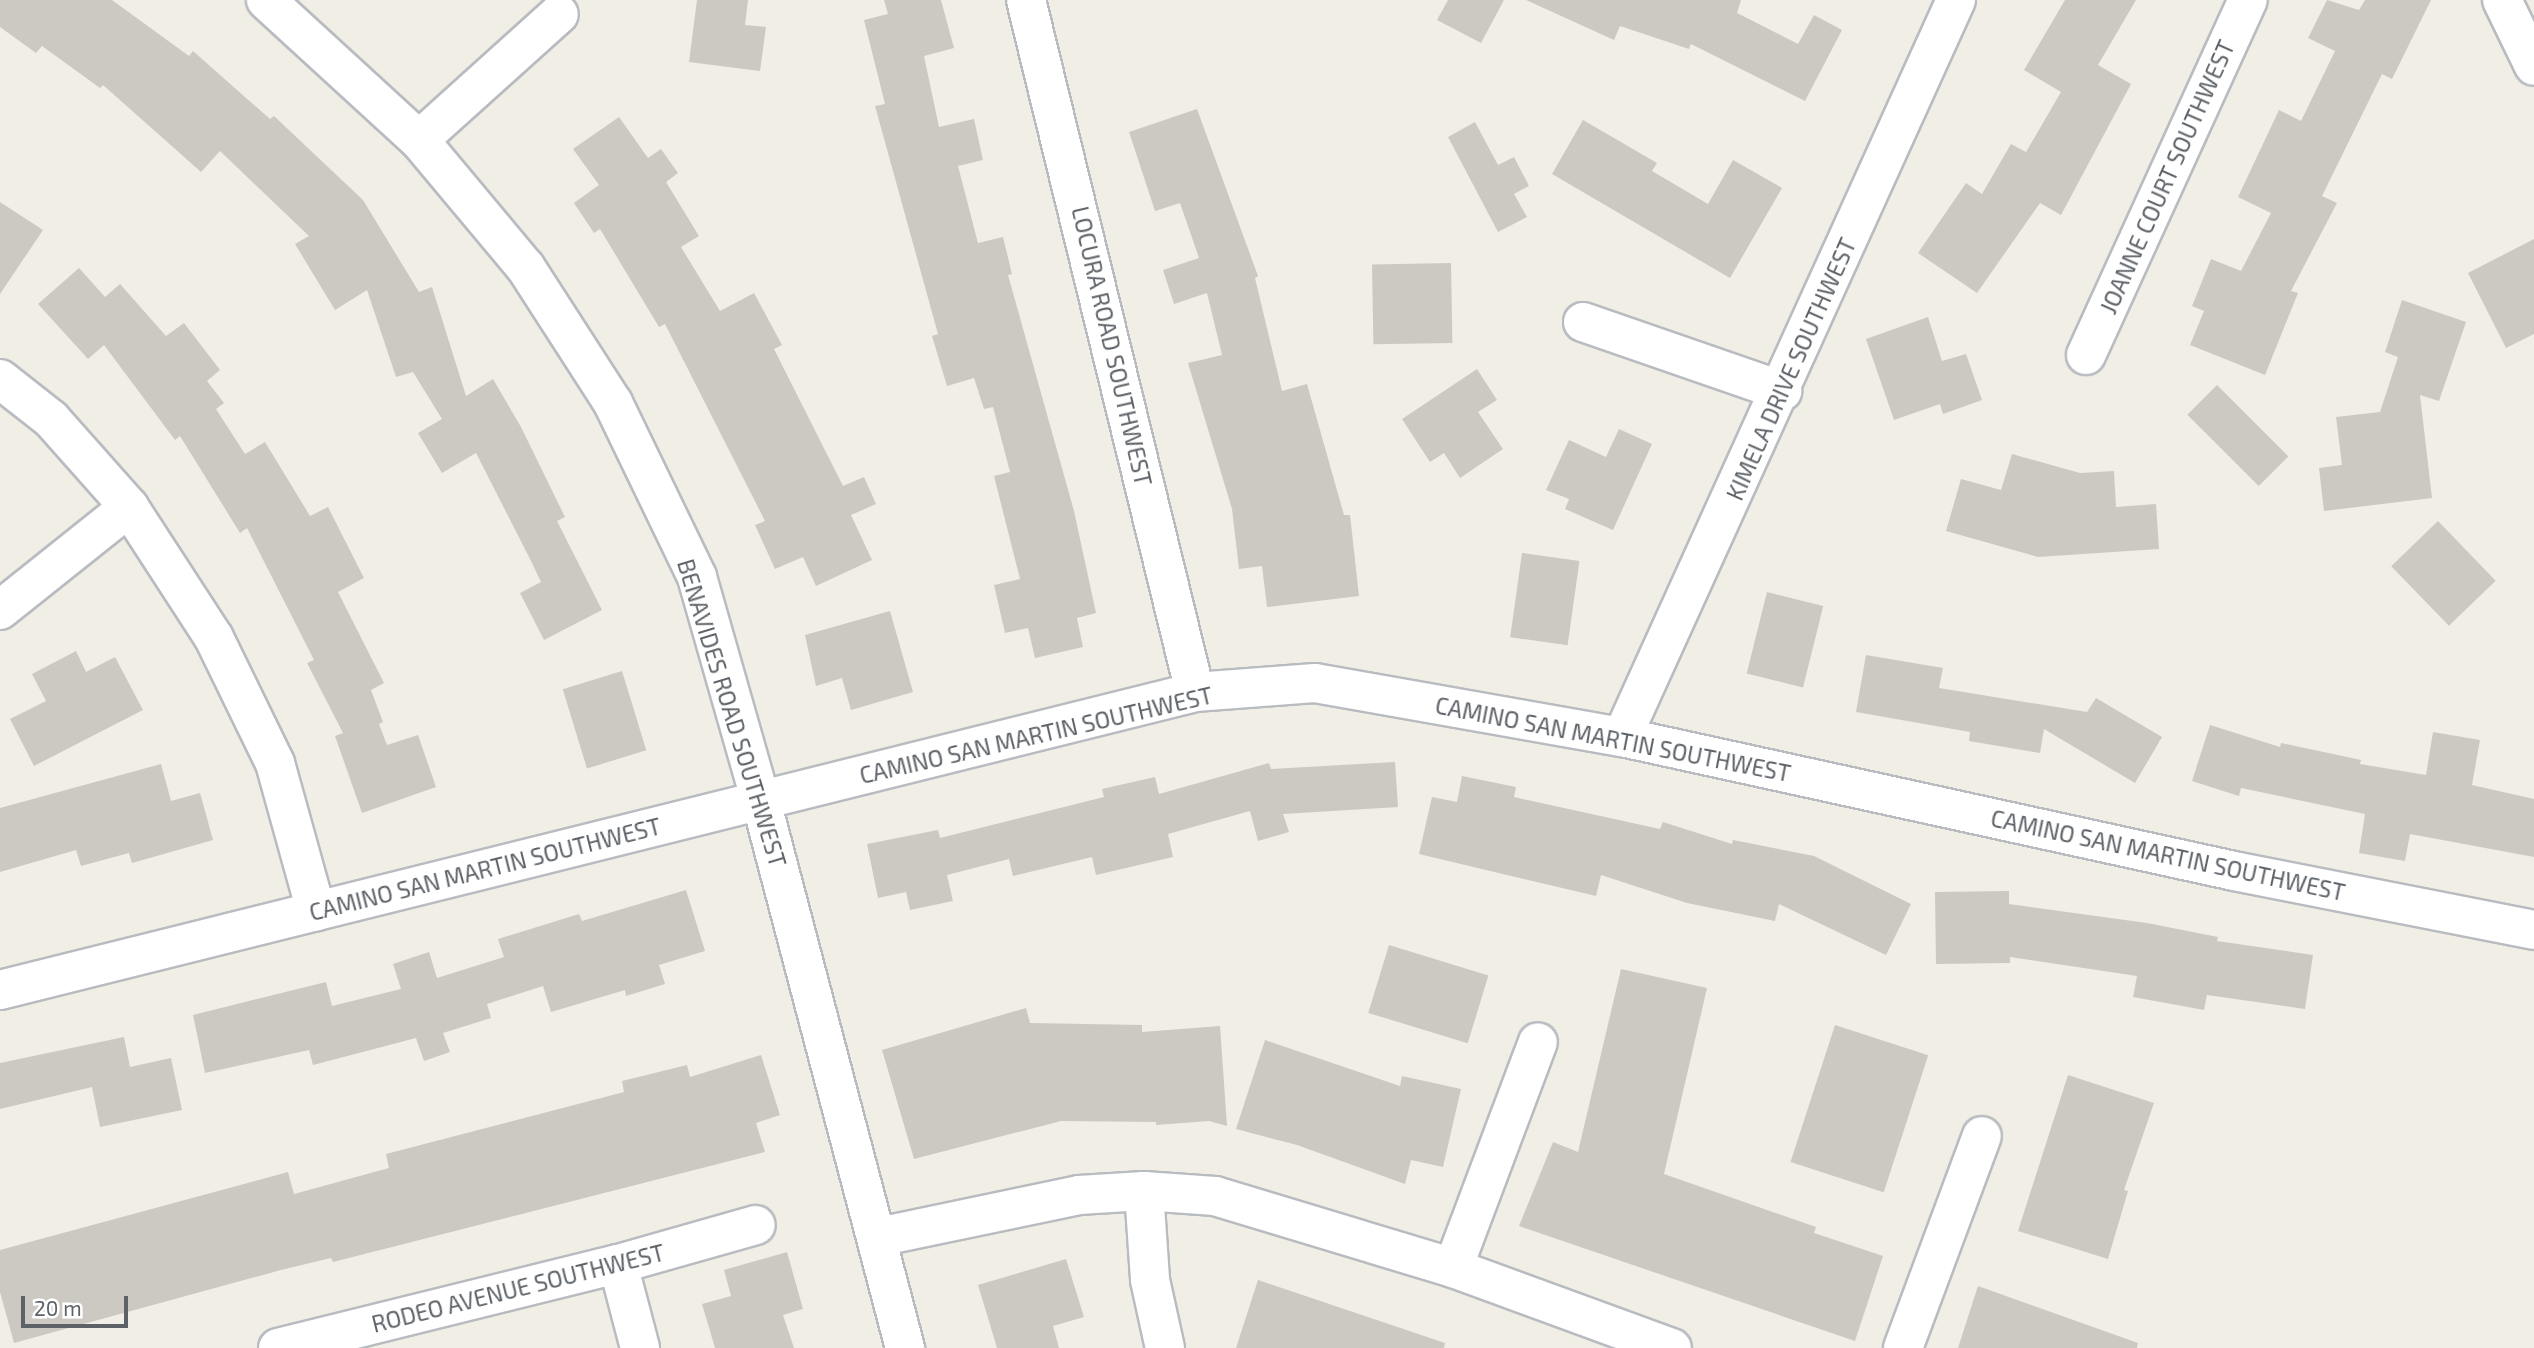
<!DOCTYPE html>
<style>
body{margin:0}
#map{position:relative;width:2534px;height:1348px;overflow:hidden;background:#f1eee5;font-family:"Exo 2",sans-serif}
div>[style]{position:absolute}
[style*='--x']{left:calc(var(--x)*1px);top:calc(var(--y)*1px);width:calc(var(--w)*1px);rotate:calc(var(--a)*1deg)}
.building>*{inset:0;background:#ccc9c2;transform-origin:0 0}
.roads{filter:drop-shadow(2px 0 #b8bcc0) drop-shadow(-2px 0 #b8bcc0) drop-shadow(0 2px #b8bcc0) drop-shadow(0 -2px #b8bcc0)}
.minor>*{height:38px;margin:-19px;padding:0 19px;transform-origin:19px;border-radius:19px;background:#fff}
span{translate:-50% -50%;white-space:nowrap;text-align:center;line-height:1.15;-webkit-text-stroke:7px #fff;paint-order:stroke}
.street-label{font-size:23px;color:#5d6268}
.scale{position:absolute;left:21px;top:1296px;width:107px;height:32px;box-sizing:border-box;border:4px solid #5d6268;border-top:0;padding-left:9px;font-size:21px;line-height:24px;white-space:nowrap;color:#5d6268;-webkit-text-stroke:5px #fff;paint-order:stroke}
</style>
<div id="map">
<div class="building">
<i style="clip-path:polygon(0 0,112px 0,189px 56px,193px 51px,270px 119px,274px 116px,363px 200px,419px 292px,432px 287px,466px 396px,493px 379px,521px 427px,565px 517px,557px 521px,602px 610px,544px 640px,520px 593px,541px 582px,531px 561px,476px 453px,442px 473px,418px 433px,442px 419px,413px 372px,396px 377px,367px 290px,335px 310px,295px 244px,309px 236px,220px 151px,201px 172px,103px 85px,100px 88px,42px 46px,36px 53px,0 27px)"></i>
<i style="clip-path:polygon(697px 0,748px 0,745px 25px,766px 27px,760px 71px,689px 62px)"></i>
<i style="clip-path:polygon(884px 0,941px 0,954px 48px,924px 56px,939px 127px,974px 119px,983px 160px,958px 166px,978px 243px,1003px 237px,1012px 274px,1008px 275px,1074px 511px,1096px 613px,1077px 618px,1083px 647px,1035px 658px,1028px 628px,1005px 633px,994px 585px,1020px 579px,994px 476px,1010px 472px,993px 407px,984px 409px,974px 378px,947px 386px,932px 336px,938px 334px,875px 106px,885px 104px,864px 20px,888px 14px)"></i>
<i style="clip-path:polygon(1448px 0,1504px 0,1481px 43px,1437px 20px)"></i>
<i style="clip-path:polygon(1526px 0,1741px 0,1737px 13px,1798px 44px,1814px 15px,1842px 30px,1805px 101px,1691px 44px,1689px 49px,1620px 26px,1614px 40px)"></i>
<i style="clip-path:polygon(2065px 0,2136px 0,2098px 65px,2131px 84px,2061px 215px,2040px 203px,1977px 293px,1918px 253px,1966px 183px,1982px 194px,2011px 144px,2026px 152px,2061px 92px,2024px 70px)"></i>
<i style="clip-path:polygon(2327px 0,2359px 10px,2365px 0,2431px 0,2392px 79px,2382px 74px,2322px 196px,2337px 203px,2291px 291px,2298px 293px,2265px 375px,2190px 345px,2204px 311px,2192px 306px,2211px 259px,2241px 271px,2271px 213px,2238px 197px,2279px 110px,2301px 121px,2335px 51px,2308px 38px)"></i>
<i style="clip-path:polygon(1197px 109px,1258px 276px,1255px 278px,1282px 391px,1307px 384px,1344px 515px,1350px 515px,1359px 596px,1267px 607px,1262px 566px,1239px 569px,1232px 509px,1188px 363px,1222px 355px,1207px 293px,1174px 304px,1163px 270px,1199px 258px,1180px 203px,1155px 211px,1129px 132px)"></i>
<i style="clip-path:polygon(619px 117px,648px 158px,661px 149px,678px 173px,666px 182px,699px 236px,681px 247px,720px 311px,754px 293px,782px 345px,774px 349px,843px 486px,864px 477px,876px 504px,851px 515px,872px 560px,816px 586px,803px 557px,775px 569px,755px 525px,765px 521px,665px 324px,659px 327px,600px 229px,594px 233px,574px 203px,599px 185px,573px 149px)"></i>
<i style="clip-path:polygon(1583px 120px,1657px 163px,1652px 171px,1708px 204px,1733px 160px,1782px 188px,1730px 278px,1552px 174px)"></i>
<i style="clip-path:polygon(1475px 122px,1498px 165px,1514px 157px,1529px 186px,1514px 194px,1527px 217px,1498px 232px,1448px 137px)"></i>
<i style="clip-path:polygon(0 202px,43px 230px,0 294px)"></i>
<i style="clip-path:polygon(2534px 239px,2534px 334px,2506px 348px,2468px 273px)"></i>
<i style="left:1451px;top:263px;width:80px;height:79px;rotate:89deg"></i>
<i style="clip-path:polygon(79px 268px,105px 297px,120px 284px,166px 336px,184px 323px,220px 370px,207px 381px,224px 403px,216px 409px,245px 454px,265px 442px,310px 516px,328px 507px,364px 578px,338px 592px,384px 683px,371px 690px,383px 722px,379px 724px,387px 745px,418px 735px,436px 787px,362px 813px,335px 736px,343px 733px,307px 663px,314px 660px,247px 528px,240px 533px,180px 436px,175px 440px,104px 345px,88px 359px,38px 304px)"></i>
<i style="clip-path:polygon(2402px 300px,2466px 322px,2439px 401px,2420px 395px,2432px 498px,2324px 511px,2319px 468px,2342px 465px,2336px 417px,2380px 412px,2398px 357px,2385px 352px)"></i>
<i style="clip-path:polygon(1928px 317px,1942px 361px,1966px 354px,1982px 400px,1943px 414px,1940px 404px,1894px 420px,1866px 339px)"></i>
<i style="clip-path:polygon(1477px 369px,1497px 400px,1478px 412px,1503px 449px,1460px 478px,1444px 453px,1430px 462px,1402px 419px)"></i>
<i style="left:2217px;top:385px;width:101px;height:42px;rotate:45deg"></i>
<i style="clip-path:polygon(1619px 429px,1652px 444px,1613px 530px,1565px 509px,1569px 499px,1546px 490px,1569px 440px,1606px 457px)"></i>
<i style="clip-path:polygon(2012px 454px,2080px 473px,2114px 471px,2116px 507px,2156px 504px,2159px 549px,2038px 557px,1946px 531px,1961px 479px,2001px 490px)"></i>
<i style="left:2438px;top:521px;width:83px;height:65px;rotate:46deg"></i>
<i style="left:1522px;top:553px;width:58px;height:85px;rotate:8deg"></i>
<i style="left:1767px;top:592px;width:58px;height:84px;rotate:14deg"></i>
<i style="clip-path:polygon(890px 611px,913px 692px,851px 710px,842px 678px,816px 686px,805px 635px)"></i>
<i style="clip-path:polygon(76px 651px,86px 672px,115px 657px,143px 710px,34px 766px,10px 719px,46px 701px,32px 674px)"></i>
<i style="clip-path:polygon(1866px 655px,1943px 668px,1939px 688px,2087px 712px,2096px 698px,2162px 737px,2135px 783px,2044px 729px,2040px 753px,1969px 741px,1970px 732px,1856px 712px)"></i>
<i style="left:622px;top:671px;width:83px;height:62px;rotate:73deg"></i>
<i style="clip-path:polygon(2210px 725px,2280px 747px,2281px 743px,2361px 760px,2360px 764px,2426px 775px,2433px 732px,2480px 740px,2472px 785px,2534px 799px,2534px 857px,2410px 834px,2405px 861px,2359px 853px,2365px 814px,2241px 788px,2239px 796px,2192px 781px)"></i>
<i style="clip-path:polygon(1395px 762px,1398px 807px,1283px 814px,1289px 832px,1258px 841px,1250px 811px,1168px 834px,1173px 857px,1096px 875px,1092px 857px,1013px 876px,1009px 859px,947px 875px,953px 901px,910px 910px,906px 892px,878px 898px,867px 844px,938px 830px,940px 838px,1104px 797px,1102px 789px,1155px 777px,1159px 794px,1269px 763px,1271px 769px)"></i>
<i style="clip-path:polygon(161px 764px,171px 801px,200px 793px,213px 840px,132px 863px,129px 853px,81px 866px,76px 850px,0 872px,0 808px)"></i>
<i style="clip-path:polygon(1462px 776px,1516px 787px,1514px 797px,1660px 829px,1663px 822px,1732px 844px,1733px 840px,1814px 856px,1911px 904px,1886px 955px,1779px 904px,1775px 921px,1687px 903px,1601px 875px,1596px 896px,1419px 854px,1432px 797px,1457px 802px)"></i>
<i style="clip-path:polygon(686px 890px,705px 951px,659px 965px,665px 984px,626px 996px,625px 990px,551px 1012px,543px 986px,487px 1004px,491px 1018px,443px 1033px,450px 1052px,424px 1061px,416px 1038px,313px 1065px,309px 1050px,205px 1073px,193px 1015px,326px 982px,332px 1006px,401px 989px,393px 964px,429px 952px,437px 978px,504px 957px,498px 939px,579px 914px,582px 921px)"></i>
<i style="clip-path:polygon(2009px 891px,2009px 904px,2147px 923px,2218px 937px,2217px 941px,2313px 955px,2305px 1009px,2207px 995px,2204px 1010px,2133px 997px,2137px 976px,2010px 957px,2010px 963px,1936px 964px,1935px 892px)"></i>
<i style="left:1389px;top:945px;width:104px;height:71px;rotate:17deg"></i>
<i style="clip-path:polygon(1621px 969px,1707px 988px,1664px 1174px,1816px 1227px,1814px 1233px,1883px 1256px,1855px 1341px,1519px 1226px,1553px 1142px,1578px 1152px)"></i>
<i style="clip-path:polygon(1026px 1008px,1030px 1023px,1142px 1025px,1142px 1032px,1220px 1026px,1227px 1126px,1209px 1121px,1156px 1125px,1156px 1122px,1061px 1121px,914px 1159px,882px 1050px)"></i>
<i style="left:1835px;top:1025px;width:98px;height:144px;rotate:18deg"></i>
<i style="clip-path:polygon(124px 1037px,130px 1067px,171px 1058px,182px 1110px,100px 1127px,92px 1087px,0 1109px,0 1063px)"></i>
<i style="clip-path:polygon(1265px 1040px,1400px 1086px,1402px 1076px,1461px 1089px,1443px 1167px,1411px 1160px,1405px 1184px,1297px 1145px,1236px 1129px)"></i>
<i style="clip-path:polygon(761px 1055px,780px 1115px,756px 1123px,765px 1152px,333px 1262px,331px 1258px,281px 1270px,14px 1343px,0 1292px,0 1250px,288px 1172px,294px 1194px,389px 1168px,386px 1154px,624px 1092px,622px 1081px,687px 1065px,690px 1077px)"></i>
<i style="clip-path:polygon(2068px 1075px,2154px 1103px,2124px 1190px,2128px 1191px,2108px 1259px,2018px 1231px)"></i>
<i style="clip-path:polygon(787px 1252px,803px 1309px,783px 1315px,794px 1348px,715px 1348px,702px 1304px,731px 1296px,724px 1270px)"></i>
<i style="clip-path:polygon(1066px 1259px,1084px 1317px,1053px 1326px,1059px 1348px,997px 1348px,978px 1285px)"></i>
<i style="clip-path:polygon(1258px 1280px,1445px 1343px,1444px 1348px,1236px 1348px)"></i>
<i style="clip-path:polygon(1978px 1286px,2138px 1343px,2137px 1348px,1958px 1348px)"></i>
</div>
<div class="roads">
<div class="minor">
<i style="--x:266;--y:0;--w:207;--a:42.5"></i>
<i style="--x:419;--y:140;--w:167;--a:50.1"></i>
<i style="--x:526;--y:268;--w:161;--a:57.2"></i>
<i style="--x:613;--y:403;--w:193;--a:64.2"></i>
<i style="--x:697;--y:577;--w:233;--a:74.1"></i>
<i style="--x:761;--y:801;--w:566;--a:75.25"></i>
<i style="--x:1026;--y:0;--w:712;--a:76.28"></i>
<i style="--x:2502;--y:0;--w:73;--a:64.1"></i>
<i style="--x:419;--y:140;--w:188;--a:-42"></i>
<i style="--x:1583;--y:322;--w:211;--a:19.1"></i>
<i style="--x:2086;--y:355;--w:390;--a:-65.5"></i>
<i style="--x:0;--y:379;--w:65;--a:38.1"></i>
<i style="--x:51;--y:419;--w:118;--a:48.4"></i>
<i style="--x:129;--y:507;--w:156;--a:57"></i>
<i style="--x:214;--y:638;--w:139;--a:64"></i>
<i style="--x:275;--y:763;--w:154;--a:74.5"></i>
<i style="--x:0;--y:610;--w:165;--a:-38.6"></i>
<i style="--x:1622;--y:737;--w:809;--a:-65.62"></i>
<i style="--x:0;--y:990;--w:1232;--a:-14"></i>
<i style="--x:1195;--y:692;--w:120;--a:-4.3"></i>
<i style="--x:1315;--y:683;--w:312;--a:10"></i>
<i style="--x:1622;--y:737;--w:626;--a:12.35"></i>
<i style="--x:2234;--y:871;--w:306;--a:11.1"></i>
<i style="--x:1144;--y:1191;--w:89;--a:86.1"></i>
<i style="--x:1150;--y:1280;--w:70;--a:77.6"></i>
<i style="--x:878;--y:1237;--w:205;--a:-11.8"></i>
<i style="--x:1079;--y:1195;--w:65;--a:-3.5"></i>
<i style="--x:1144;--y:1191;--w:71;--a:4"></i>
<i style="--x:1215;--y:1196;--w:249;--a:16.8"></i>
<i style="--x:1453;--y:1268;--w:233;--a:20.1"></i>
<i style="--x:618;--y:1264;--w:87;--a:75.3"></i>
<i style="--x:1453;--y:1268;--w:241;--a:-69.4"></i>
<i style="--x:278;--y:1348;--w:350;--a:-13.9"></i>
<i style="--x:618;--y:1264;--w:143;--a:-15.8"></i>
<i style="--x:1903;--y:1348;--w:226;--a:-69.6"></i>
</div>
</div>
<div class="street-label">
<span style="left:2167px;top:177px;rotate:-66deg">JOANNE COURT SOUTHWEST</span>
<span style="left:1112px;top:346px;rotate:77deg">LOCURA ROAD SOUTHWEST</span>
<span style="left:1791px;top:369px;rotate:-66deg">KIMELA DRIVE SOUTHWEST</span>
<span style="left:732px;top:713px;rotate:73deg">BENAVIDES ROAD SOUTHWEST</span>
<span style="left:1036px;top:735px;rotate:-13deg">CAMINO SAN MARTIN SOUTHWEST</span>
<span style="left:1613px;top:739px;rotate:11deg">CAMINO SAN MARTIN SOUTHWEST</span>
<span style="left:2168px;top:855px;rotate:12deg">CAMINO SAN MARTIN SOUTHWEST</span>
<span style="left:485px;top:869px;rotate:-14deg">CAMINO SAN MARTIN SOUTHWEST</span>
<span style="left:518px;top:1288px;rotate:-14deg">RODEO AVENUE SOUTHWEST</span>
</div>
<div class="scale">20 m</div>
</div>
